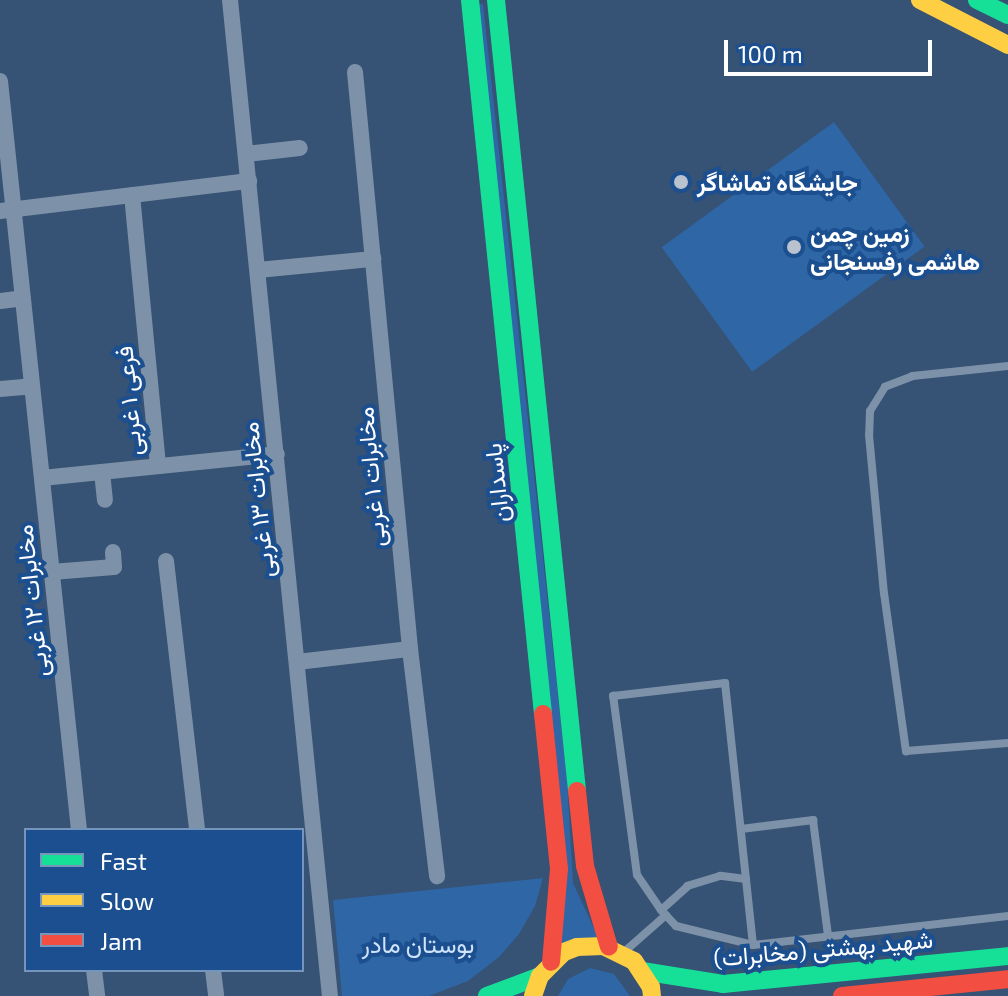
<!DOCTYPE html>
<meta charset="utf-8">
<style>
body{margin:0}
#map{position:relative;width:1008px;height:996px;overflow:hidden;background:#365274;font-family:"Exo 2",Vazirmatn,sans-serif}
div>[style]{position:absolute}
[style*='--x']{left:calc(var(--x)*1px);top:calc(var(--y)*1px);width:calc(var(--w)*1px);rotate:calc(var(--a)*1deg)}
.green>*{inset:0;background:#2f66a5;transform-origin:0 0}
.lane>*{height:8px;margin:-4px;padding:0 4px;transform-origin:4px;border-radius:4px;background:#7d92a8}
.street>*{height:16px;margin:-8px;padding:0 8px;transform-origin:8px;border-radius:8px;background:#7d92a8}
.fast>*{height:18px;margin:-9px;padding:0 9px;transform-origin:9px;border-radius:9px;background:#16e098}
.slow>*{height:18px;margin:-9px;padding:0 9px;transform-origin:9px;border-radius:9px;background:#ffcf43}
.jam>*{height:18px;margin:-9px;padding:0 9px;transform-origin:9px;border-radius:9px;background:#f24e42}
.dots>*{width:22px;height:22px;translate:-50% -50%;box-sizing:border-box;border:4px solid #1b4f8f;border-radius:50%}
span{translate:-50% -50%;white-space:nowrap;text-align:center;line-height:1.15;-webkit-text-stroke:8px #1b4f8f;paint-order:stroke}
.poi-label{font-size:24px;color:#fff;font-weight:700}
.left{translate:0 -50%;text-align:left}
.street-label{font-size:24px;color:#fff}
.park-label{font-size:24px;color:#cfe3fa}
.legend{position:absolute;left:24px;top:828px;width:280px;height:144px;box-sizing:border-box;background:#1b4f8f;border:2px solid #7695bc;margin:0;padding:10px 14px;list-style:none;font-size:24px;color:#fff}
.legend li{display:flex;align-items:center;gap:16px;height:40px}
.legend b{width:40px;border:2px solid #7695bc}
.scale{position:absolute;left:724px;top:40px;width:208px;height:36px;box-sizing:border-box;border:4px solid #fff;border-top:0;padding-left:10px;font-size:24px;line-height:28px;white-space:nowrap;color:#fff;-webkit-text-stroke:6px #1b4f8f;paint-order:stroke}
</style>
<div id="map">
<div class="green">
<i style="clip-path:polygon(483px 4px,567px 779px,573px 883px,600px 941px,559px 945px,473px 5px)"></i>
<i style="left:834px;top:122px;width:154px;height:213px;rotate:54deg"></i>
<i style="clip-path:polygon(543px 878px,535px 906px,519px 934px,499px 957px,468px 981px,429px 996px,342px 996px,333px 900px)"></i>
<i style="clip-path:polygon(590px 968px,614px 974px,630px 996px,558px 996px,568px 979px)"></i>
</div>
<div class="lane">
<i style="--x:1008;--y:366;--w:96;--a:174"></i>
<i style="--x:913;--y:376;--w:30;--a:159"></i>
<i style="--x:885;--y:387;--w:28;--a:122"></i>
<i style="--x:870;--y:411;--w:24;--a:92"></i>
<i style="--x:869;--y:435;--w:159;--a:84.6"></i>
<i style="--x:884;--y:593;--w:160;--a:82.1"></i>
<i style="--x:906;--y:751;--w:102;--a:-4.5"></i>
<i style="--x:741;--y:829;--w:73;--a:-7.1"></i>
<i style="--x:813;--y:820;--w:117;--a:82.6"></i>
<i style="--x:746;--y:879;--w:26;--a:-173"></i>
<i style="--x:720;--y:876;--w:34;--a:163"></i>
<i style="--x:688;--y:886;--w:36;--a:138"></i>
<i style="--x:661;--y:910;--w:22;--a:47"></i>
<i style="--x:676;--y:926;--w:79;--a:13.9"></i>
<i style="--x:753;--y:945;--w:257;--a:-6.5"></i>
<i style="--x:661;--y:910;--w:42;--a:-124.4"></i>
<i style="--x:637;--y:875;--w:181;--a:-97.6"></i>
<i style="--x:613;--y:696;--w:113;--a:-6.6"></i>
<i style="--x:725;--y:683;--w:263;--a:83.9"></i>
<i style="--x:624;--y:952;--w:56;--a:-41.4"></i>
</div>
<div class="street">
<i style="--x:230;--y:0;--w:1001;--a:84.27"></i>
<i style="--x:355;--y:72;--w:580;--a:84.55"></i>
<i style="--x:410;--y:649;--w:229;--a:83.2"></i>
<i style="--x:0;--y:81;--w:753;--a:83.98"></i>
<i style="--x:246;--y:154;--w:54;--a:-6.3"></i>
<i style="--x:132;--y:195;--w:272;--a:84.5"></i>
<i style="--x:0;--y:211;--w:251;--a:-6.9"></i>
<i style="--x:258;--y:270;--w:116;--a:-5.5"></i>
<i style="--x:0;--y:301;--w:23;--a:-7"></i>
<i style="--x:0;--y:389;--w:32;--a:-5"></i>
<i style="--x:102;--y:472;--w:28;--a:84"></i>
<i style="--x:42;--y:478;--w:236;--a:-5.8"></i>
<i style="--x:166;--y:561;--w:271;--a:83.4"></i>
<i style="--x:52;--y:572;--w:62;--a:-4.6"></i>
<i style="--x:114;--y:567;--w:15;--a:-94"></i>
<i style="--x:297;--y:662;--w:114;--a:-6.6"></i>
<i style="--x:94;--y:970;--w:26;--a:83"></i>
<i style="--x:213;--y:970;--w:26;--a:83"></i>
</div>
<div class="fast">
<i style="--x:470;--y:0;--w:718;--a:84.16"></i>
<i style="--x:496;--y:0;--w:795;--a:84.15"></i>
<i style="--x:977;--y:0;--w:34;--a:26"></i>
<i style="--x:642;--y:971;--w:82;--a:9.1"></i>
<i style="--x:723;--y:984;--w:286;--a:-5.6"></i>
<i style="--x:487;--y:996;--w:57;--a:-20.7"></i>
</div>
<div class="slow">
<i style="--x:920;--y:0;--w:99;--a:27.1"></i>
<i style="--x:533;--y:996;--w:21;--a:-71"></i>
<i style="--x:540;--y:976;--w:34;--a:-45"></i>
<i style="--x:564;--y:952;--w:14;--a:-21"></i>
<i style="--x:577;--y:947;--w:26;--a:-2"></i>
<i style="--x:603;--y:946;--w:34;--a:26"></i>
<i style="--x:634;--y:961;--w:31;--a:57"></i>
<i style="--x:651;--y:987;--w:9;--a:84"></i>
</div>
<div class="jam">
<i style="--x:543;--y:714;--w:156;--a:84.1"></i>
<i style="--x:559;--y:869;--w:93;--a:94.9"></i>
<i style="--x:577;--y:791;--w:75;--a:83.9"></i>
<i style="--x:585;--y:866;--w:84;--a:73.5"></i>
<i style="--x:842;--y:996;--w:167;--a:-5.8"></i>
</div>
<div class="dots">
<i style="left:681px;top:182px;background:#b9c2ce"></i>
<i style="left:794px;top:247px;background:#b9c2ce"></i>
</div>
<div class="poi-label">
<span class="left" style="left:697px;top:182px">جایشگاه تماشاگر</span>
<span class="left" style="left:810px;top:247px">زمین چمن<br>هاشمی رفسنجانی</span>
</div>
<div class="street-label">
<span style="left:128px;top:401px;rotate:-95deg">فرعی ۱ غربی</span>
<span style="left:370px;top:477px;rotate:-95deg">مخابرات ۱ غربی</span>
<span style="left:496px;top:483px;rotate:-96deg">پاسداران</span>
<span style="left:257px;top:500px;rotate:-96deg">مخابرات ۱۳ غربی</span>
<span style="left:31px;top:601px;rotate:-96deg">مخابرات ۱۲ غربی</span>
<span style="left:823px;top:948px;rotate:-5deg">شهید بهشتی (مخابرات)</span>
</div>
<div class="park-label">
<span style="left:418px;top:944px">بوستان مادر</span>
</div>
<ul class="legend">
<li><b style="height:10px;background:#16e098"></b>Fast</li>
<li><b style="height:10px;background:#ffcf43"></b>Slow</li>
<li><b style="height:10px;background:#f24e42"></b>Jam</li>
</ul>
<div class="scale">100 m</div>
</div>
